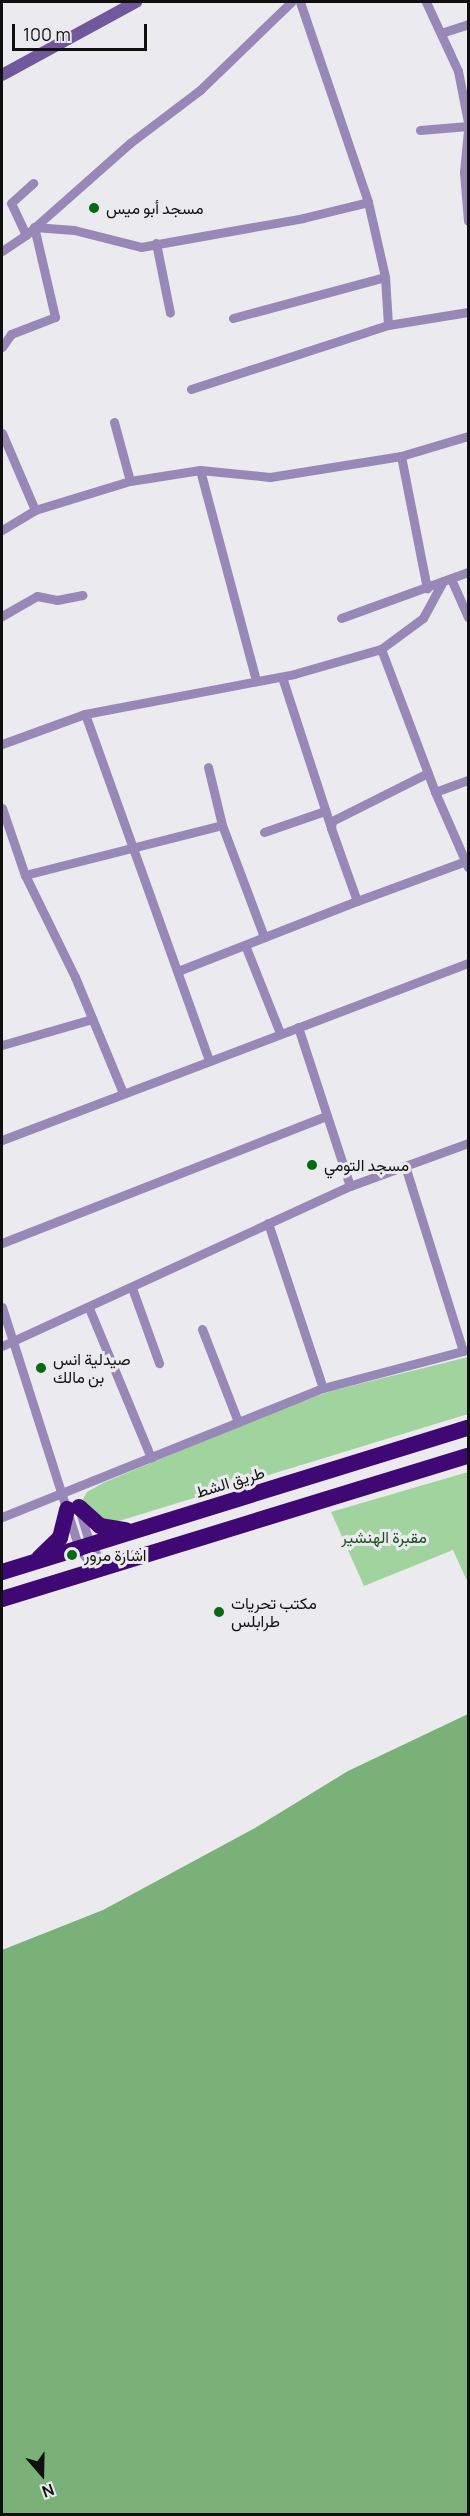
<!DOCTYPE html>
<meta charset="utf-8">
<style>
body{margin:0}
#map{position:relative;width:470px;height:2516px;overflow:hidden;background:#ebeaee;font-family:Manrope,Vazirmatn,sans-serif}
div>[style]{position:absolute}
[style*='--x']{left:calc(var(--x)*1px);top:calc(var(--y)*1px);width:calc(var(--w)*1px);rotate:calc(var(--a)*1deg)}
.green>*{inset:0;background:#a1d39f}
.water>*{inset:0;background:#79b178}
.street>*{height:9px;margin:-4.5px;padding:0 4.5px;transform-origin:4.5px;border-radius:4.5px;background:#9888b8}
.secondary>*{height:12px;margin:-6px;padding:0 6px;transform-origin:6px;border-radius:6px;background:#71589c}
.highway>*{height:16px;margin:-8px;padding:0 8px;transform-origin:8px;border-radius:8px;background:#400874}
.dots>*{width:16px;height:16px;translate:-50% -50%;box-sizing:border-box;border:3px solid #ebeaee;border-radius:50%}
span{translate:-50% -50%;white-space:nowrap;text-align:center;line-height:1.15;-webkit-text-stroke:6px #ebeaee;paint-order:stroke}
.poi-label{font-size:16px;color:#101011}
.left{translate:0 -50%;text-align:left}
.street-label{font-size:16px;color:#101011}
.park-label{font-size:16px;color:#165019}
.frame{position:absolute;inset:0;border:3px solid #101011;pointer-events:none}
.north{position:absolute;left:12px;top:2444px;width:60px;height:60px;-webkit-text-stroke:4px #ebeaee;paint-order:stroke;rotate:160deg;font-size:16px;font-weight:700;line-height:24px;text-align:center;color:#101011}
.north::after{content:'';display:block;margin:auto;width:21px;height:27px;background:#101011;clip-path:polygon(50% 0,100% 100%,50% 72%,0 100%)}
.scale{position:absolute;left:12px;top:24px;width:135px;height:27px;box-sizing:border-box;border:3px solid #101011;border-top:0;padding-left:8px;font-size:18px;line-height:21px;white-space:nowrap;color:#101011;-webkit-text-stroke:4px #ebeaee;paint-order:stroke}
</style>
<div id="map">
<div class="green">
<i style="clip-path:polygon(468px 1357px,468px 1414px,109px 1524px,87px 1508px,83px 1499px,87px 1492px,103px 1483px,278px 1410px,331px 1391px)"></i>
<i style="clip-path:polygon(468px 1472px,468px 1583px,453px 1550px,364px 1586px,331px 1512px)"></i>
</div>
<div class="water">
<i style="clip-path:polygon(468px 1714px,468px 2514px,2px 2514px,2px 1950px,103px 1910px,255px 1828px,348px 1771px)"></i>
</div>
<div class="street">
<i style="--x:300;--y:2;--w:211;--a:71.2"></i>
<i style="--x:368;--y:202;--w:77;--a:77.2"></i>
<i style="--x:385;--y:277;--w:48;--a:86.4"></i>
<i style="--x:426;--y:2;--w:76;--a:65.1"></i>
<i style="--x:458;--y:71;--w:52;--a:78.9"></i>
<i style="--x:441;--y:33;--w:28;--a:-18"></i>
<i style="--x:420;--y:130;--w:48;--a:-4.8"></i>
<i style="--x:468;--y:130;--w:42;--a:95.4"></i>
<i style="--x:464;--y:172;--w:49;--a:85.3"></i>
<i style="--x:34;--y:227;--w:40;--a:4.3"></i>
<i style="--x:74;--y:230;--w:69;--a:14.2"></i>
<i style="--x:141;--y:247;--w:165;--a:-10.1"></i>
<i style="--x:303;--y:218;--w:67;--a:-13.8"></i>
<i style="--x:26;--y:235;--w:35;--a:-115"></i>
<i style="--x:11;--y:203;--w:30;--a:-42"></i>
<i style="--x:156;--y:243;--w:71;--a:78.7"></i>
<i style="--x:2;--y:251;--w:29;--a:-34"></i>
<i style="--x:26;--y:235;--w:139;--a:-41.5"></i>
<i style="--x:130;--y:143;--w:88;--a:-37.1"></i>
<i style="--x:200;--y:90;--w:127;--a:-44"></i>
<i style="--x:233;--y:318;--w:157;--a:-15.1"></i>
<i style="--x:2;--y:347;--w:16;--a:-55"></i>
<i style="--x:11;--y:334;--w:47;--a:-21.1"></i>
<i style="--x:55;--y:317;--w:92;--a:-103.1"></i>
<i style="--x:191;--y:389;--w:207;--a:-18"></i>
<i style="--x:388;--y:325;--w:81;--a:-9.2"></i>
<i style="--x:114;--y:422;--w:61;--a:74.8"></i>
<i style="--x:2;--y:433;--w:84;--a:66.8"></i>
<i style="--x:401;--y:456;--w:135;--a:78.9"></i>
<i style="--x:200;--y:470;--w:218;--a:75.1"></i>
<i style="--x:2;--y:530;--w:39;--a:-31"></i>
<i style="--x:35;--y:510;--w:99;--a:-17"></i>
<i style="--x:130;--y:481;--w:71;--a:-8.9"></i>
<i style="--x:200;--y:470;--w:70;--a:5.7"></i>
<i style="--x:270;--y:477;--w:133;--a:-9.1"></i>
<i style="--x:401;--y:456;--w:70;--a:-16.6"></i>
<i style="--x:451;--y:579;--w:42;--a:65.9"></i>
<i style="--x:2;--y:616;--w:40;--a:-29.7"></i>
<i style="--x:37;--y:596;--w:20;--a:11"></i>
<i style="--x:57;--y:600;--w:26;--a:-11"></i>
<i style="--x:341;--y:618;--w:135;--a:-19.9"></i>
<i style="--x:381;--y:649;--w:153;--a:69.3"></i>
<i style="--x:435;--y:792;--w:82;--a:66.3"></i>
<i style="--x:282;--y:677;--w:159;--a:72"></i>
<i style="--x:85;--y:714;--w:368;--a:70.3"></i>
<i style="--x:2;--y:744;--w:88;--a:-19.9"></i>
<i style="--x:85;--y:714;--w:213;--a:-10.8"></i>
<i style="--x:294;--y:674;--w:91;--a:-16"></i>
<i style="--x:381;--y:649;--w:52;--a:-36.4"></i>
<i style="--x:423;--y:618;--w:42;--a:-61.6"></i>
<i style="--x:208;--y:767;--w:60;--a:76.4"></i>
<i style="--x:435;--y:792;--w:35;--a:-20"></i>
<i style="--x:2;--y:808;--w:71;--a:71.1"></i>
<i style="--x:25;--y:875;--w:114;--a:63.9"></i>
<i style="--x:75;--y:977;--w:126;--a:67.5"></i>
<i style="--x:264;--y:832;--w:65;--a:-19"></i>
<i style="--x:25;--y:875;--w:203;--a:-14.2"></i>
<i style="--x:222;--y:825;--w:120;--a:69.4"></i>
<i style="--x:357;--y:901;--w:116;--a:-20.2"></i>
<i style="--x:245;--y:945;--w:95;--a:68.3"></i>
<i style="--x:178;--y:971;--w:192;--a:-21.4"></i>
<i style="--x:357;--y:901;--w:77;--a:-109.6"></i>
<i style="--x:331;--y:828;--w:7;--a:-82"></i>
<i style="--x:332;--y:821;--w:107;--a:-26.6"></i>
<i style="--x:298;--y:1027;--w:167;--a:71.9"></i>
<i style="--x:2;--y:1045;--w:94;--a:-16.1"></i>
<i style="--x:2;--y:1140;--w:498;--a:-20.8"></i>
<i style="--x:268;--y:1223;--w:174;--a:71.6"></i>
<i style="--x:2;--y:1243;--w:348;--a:-21.4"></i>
<i style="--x:132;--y:1288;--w:80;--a:70.2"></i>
<i style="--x:2;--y:1307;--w:253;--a:72.3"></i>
<i style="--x:79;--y:1548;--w:27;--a:54"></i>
<i style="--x:89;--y:1308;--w:162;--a:67.5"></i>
<i style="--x:202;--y:1329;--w:100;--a:68.8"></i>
<i style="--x:2;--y:1346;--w:383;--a:-24.7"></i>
<i style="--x:350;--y:1186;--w:126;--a:-20"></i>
<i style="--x:80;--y:1512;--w:34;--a:73"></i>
<i style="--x:90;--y:1544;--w:27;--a:57"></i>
<i style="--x:2;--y:1517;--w:346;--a:-21.9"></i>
<i style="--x:323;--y:1388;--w:145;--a:-14.8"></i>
<i style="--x:463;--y:1351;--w:194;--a:-107.4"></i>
</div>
<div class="secondary">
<i style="--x:2;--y:75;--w:153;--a:-28.6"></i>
</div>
<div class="highway">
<i style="--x:79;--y:1507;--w:28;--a:42"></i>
<i style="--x:100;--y:1526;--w:26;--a:9"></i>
<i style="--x:39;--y:1558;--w:29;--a:-44"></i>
<i style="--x:60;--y:1538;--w:30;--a:-76"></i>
<i style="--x:2;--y:1572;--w:488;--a:-17.2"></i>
<i style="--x:2;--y:1599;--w:487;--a:-17.1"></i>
</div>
<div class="dots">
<i style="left:94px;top:208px;background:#066915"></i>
<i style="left:312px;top:1165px;background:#066915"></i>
<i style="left:41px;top:1368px;background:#066915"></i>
<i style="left:72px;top:1555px;background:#066915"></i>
<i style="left:219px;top:1612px;background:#066915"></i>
</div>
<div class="poi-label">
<span class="left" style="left:106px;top:208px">مسجد أبو ميس</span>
<span class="left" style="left:324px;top:1165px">مسجد التومي</span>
<span class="left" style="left:53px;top:1368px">صيدلية انس<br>بن مالك</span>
<span class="left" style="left:84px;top:1555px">اشارة مرور</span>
<span class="left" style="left:231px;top:1612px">مكتب تحريات<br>طرابلس</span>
</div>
<div class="street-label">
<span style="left:230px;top:1482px;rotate:-17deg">طريق الشط</span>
</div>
<div class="park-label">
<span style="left:384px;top:1537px">مقبرة الهنشير</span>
</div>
<div class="frame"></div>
<div class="north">N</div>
<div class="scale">100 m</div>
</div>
